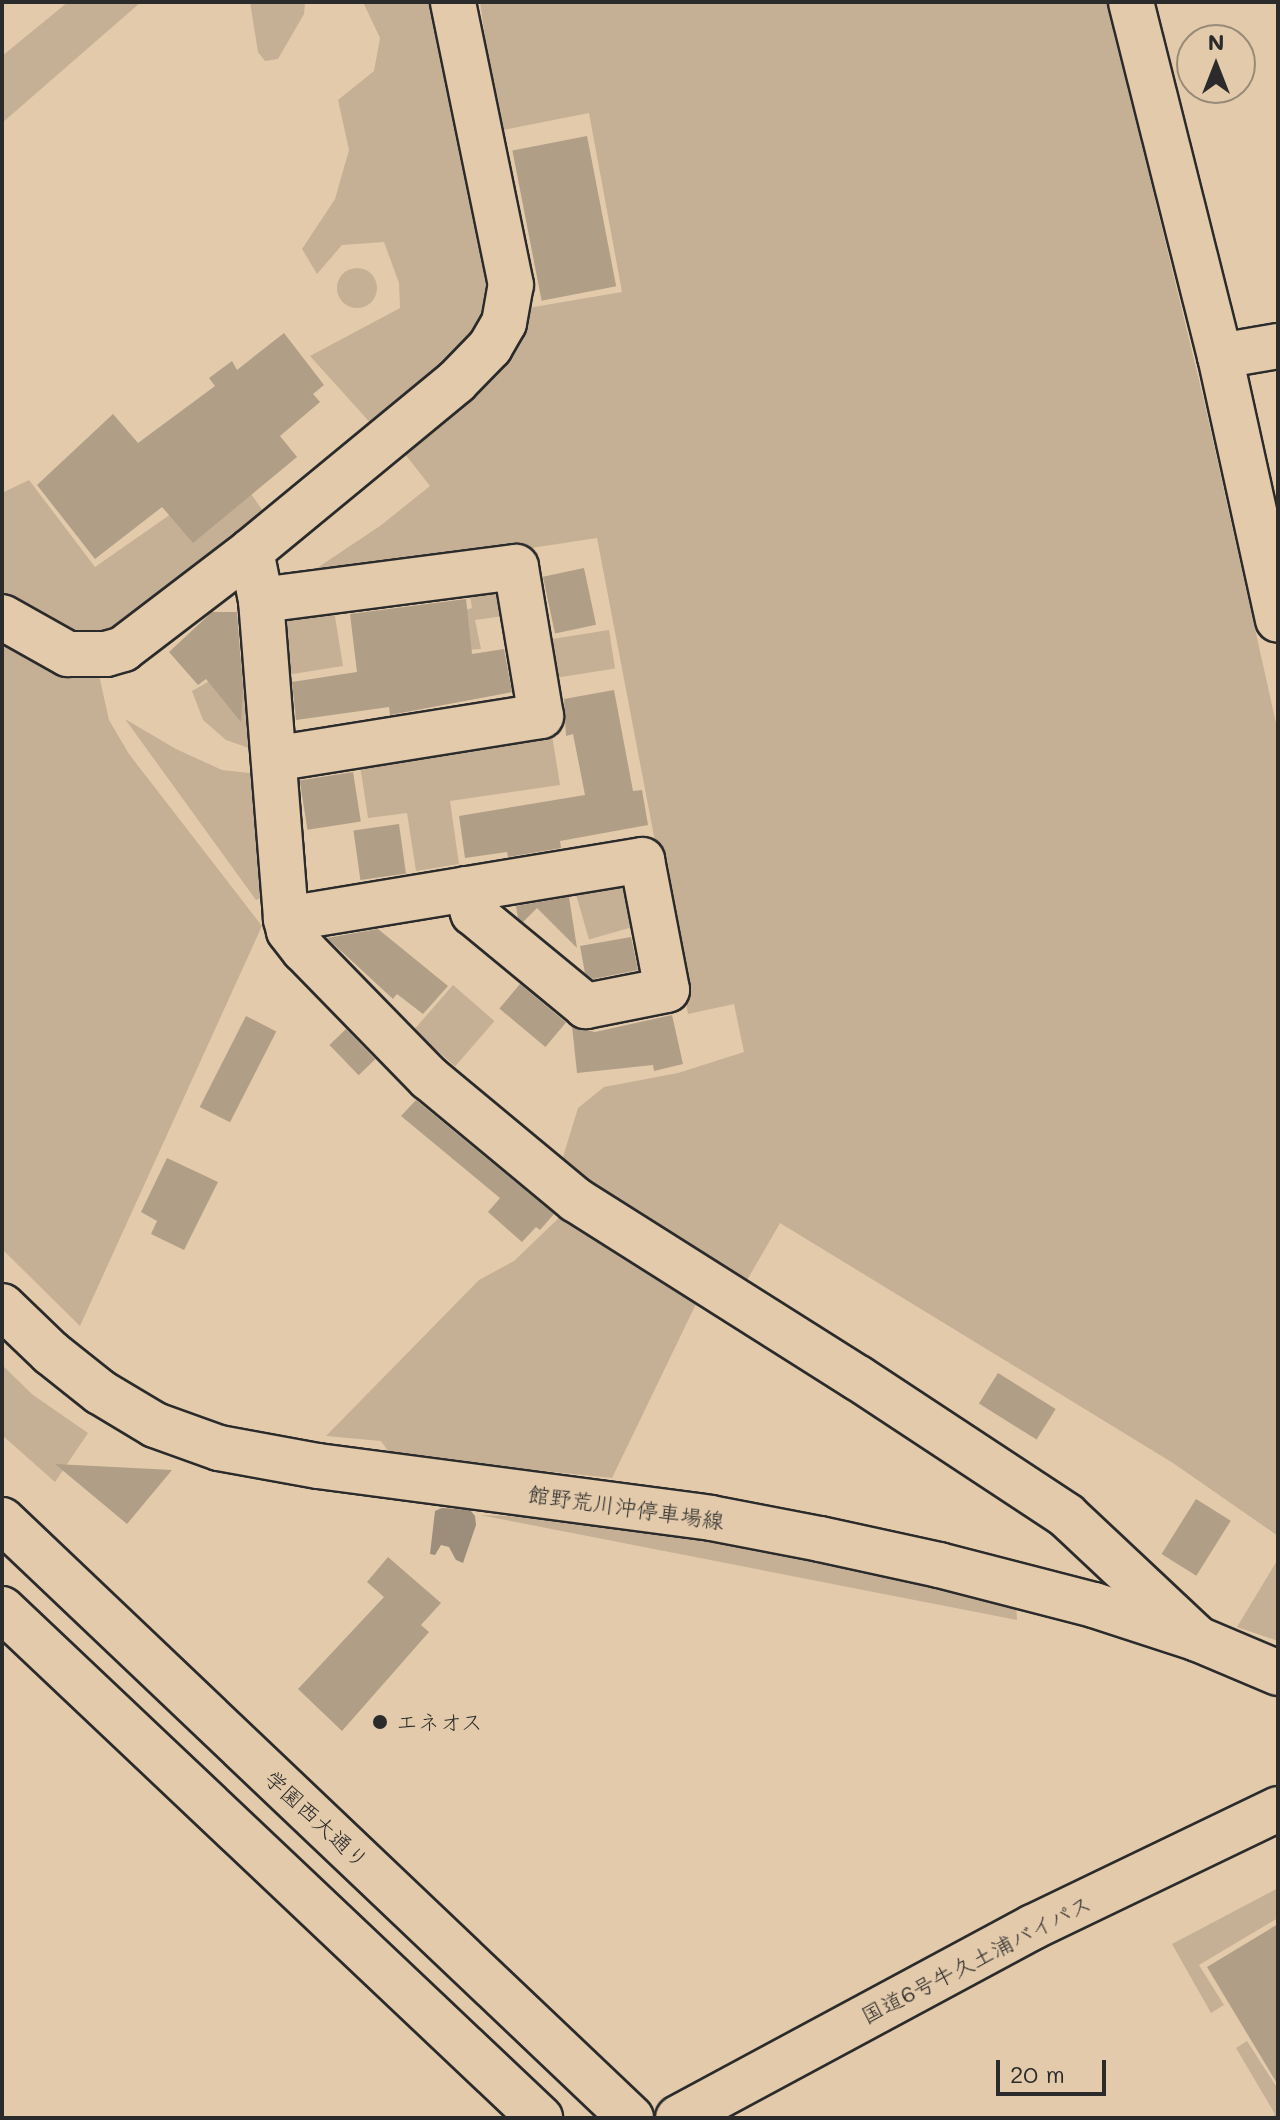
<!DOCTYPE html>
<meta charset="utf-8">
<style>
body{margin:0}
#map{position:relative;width:1280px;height:2120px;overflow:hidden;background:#e3caab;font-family:Mali,"Klee One",sans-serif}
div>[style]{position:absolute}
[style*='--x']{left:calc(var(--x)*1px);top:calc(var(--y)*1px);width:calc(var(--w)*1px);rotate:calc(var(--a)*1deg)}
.green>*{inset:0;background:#c5b096;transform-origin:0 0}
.round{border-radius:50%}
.water>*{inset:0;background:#9d8d7b}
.building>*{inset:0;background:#b09e87;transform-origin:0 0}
.roads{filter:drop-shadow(2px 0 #2b2b2b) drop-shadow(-2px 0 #2b2b2b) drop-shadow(0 2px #2b2b2b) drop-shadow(0 -2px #2b2b2b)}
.minor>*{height:44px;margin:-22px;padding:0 22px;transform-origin:22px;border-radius:22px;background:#e3caab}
.major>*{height:44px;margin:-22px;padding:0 22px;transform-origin:22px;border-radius:22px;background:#e3caab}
.highway>*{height:44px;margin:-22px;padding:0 22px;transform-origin:22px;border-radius:22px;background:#e3caab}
.dots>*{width:22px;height:22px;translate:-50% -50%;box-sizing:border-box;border:4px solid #e3caab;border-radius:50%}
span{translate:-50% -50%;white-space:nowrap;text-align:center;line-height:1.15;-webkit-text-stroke:6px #e3caab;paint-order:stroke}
.street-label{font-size:22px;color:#2b2b2b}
.poi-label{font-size:22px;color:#2b2b2b}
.left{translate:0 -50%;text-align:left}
.frame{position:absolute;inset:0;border:4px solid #2b2b2b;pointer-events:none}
.north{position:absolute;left:1176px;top:24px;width:80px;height:80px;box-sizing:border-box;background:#e3caab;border:2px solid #998a78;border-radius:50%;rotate:0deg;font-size:22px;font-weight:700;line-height:32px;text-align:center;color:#2b2b2b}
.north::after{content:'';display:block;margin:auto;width:28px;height:36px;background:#2b2b2b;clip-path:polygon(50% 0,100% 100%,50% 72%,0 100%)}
.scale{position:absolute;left:996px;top:2060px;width:110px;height:36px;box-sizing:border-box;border:4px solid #2b2b2b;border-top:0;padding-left:10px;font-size:24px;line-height:28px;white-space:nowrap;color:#2b2b2b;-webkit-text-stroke:6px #e3caab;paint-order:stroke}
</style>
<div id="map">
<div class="green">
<i style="clip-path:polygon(68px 2px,141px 2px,2px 123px,2px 56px)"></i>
<i style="clip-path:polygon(250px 2px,305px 2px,304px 14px,278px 59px,265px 61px,258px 52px)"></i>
<i style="clip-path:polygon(363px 2px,440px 2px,496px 290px,476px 340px,375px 428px,310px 356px,400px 308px,399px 283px,384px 242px,342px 245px,317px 274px,302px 249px,335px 199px,349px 150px,338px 100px,374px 71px,380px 38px)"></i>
<i style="clip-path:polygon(480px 2px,1107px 2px,1205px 405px,1278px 732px,1278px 1536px,1173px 1463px,780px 1223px,743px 1287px,559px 1170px,578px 1108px,604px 1087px,678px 1073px,744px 1052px,734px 1004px,688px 1014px,597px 538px,293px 584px,380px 526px,430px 486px,401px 449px,522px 309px,622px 292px,589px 113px,498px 131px)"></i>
<i class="round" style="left:337px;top:268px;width:40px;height:40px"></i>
<i style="clip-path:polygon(234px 470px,263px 511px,120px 630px,95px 642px,2px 600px,2px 493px,29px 480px,95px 567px)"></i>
<i style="clip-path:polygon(503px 583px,504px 616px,475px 620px,481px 649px,467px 650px,462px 611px,472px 608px,469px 589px)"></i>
<i style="clip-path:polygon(334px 610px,343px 666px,280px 676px,277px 626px,288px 615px)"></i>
<i style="left:609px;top:630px;width:39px;height:64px;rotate:81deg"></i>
<i style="clip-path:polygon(2px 638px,99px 675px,109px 720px,129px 754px,262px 926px,80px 1326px,2px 1249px)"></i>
<i style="clip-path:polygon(251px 650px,263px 753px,226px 740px,203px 720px,192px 691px,227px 671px)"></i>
<i style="clip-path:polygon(125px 719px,176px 749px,222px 770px,259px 774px,269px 894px,256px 900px)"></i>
<i style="clip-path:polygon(552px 735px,560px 785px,450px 801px,459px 864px,416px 871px,407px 813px,368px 818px,360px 765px)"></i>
<i style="left:622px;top:877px;width:51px;height:49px;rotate:74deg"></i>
<i style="left:453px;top:985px;width:55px;height:60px;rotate:41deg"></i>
<i style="clip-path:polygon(564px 1213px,696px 1304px,612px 1478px,391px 1455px,381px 1441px,326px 1436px,479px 1280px,514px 1261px)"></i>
<i style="clip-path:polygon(2px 1365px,33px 1395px,88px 1433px,55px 1482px,2px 1435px)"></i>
<i style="clip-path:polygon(480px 1515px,602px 1520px,719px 1541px,1016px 1602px,1017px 1620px)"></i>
<i style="clip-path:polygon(1278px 1559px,1278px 1641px,1237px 1627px)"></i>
<i style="clip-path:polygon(1278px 1888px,1278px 1918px,1199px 1965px,1224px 2005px,1211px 2013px,1172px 1944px)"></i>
<i style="clip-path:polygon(1247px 2041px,1278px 2089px,1278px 2118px,1272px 2118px,1275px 2114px,1236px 2048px)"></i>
</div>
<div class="water">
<i style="clip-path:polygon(442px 1508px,470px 1510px,475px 1516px,476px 1525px,463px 1563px,456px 1560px,449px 1547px,441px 1545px,435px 1555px,430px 1554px,435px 1511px)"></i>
</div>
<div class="building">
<i style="left:587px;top:136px;width:153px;height:76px;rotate:79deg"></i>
<i style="clip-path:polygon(284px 333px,324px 385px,313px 394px,320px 402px,280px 436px,297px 457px,193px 543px,162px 507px,95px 559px,37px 485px,113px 414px,138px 443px,215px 386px,209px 378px,232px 361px,237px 370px)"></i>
<i style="left:584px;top:568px;width:58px;height:42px;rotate:78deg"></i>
<i style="clip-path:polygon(466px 599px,472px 654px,504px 649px,512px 692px,390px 715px,389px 707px,296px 720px,292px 682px,357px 672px,350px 614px)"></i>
<i style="clip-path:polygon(212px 612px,237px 612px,243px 691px,241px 722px,206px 679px,198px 685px,169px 652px)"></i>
<i style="clip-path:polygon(614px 690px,633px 791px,642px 790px,648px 825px,560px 841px,561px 848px,508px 857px,507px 852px,465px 858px,459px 816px,585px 795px,573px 734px,566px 736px,564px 699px)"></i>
<i style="left:353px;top:772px;width:50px;height:54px;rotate:81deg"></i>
<i style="left:399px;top:824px;width:50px;height:46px;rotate:82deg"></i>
<i style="clip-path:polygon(569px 897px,577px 948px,537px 908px,523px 922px,518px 918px,516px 906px)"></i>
<i style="clip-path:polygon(378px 929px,448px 986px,423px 1014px,397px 994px,393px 999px,327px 938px)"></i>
<i style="clip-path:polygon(631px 937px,638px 970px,593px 979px,585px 973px,580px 946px)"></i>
<i style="left:520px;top:984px;width:60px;height:32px;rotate:40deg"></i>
<i style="clip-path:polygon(672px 1015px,683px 1064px,654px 1071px,653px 1065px,577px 1073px,572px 1026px,595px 1032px)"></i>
<i style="left:246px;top:1016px;width:34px;height:102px;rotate:27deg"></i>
<i style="left:346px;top:1029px;width:42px;height:23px;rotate:46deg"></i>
<i style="clip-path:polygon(416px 1100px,554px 1214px,540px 1230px,536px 1227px,522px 1242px,488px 1212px,500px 1198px,401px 1116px)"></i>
<i style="clip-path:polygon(167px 1158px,218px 1182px,184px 1250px,151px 1234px,157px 1221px,141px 1212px)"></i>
<i style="left:998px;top:1373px;width:68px;height:36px;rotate:32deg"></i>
<i style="clip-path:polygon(55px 1464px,172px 1470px,127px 1524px)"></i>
<i style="left:1196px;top:1499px;width:41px;height:65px;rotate:32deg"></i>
<i style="clip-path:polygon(388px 1557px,441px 1603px,421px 1625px,429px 1632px,342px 1731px,298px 1689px,384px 1597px,367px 1582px)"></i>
<i style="clip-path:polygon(1278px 1924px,1278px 2085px,1207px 1967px)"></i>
</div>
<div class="roads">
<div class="minor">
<i style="--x:1131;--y:2;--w:365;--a:75.9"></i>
<i style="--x:1220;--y:356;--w:270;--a:77.6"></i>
<i style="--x:1220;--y:356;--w:59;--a:-9.8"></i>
<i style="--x:251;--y:551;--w:50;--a:78.5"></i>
<i style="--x:261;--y:600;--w:320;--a:85.5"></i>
<i style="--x:286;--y:919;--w:12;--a:76"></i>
<i style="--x:289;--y:931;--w:24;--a:52"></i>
<i style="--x:304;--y:950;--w:179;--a:45.7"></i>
<i style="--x:429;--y:1078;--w:191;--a:39.7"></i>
<i style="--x:576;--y:1200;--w:333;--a:32.3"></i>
<i style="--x:858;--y:1378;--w:250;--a:33.4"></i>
<i style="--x:1067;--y:1516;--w:180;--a:43.2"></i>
<i style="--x:261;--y:600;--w:257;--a:-7.4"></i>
<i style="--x:516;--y:567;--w:151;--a:80.5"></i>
<i style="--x:541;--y:716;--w:270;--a:170.9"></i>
<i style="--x:2;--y:617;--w:76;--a:29.3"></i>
<i style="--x:68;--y:654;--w:38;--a:0"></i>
<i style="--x:106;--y:654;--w:18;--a:-16"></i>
<i style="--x:123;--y:649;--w:161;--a:-37.4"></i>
<i style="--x:251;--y:551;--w:266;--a:-39.5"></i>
<i style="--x:456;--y:382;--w:49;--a:-45.8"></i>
<i style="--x:490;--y:347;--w:28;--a:-60"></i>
<i style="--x:504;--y:323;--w:39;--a:-80"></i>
<i style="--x:511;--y:285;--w:289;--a:-101.6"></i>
<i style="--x:286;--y:919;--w:361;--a:-9.4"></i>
<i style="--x:642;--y:860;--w:132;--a:79.1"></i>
<i style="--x:667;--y:990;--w:83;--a:168.8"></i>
<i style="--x:586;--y:1006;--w:146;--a:-140.5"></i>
<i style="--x:473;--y:913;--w:25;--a:-106"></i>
</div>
<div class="major">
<i style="--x:2;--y:1306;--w:68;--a:43.8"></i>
<i style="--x:51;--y:1353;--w:63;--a:38.5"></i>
<i style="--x:100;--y:1392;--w:64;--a:31"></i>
<i style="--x:155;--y:1425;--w:68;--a:19.8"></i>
<i style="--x:219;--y:1448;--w:101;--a:10.3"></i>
<i style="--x:318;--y:1466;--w:396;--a:7.5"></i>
<i style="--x:711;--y:1518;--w:111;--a:10.9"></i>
<i style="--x:820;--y:1539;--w:122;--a:12.3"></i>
<i style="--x:939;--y:1565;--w:160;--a:14.5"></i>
<i style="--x:1094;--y:1605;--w:109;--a:18.1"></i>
<i style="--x:1198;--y:1639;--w:87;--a:23"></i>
<i style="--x:2;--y:1520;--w:868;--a:43.55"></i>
<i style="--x:2;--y:1609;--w:741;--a:43.41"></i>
</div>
<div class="highway">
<i style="--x:678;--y:2118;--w:403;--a:-28.3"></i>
<i style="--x:1033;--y:1927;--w:272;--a:-25.7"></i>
</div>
</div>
<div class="dots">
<i style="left:380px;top:1722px;background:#2b2b2b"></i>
</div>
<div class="street-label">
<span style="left:626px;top:1507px;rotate:8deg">館野荒川沖停車場線</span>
<span style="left:317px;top:1819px;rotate:43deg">学園西大通り</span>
<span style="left:976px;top:1959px;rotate:-27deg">国道6号牛久土浦バイパス</span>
</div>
<div class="poi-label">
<span class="left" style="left:396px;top:1722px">エネオス</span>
</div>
<div class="frame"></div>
<div class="north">N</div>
<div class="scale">20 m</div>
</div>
